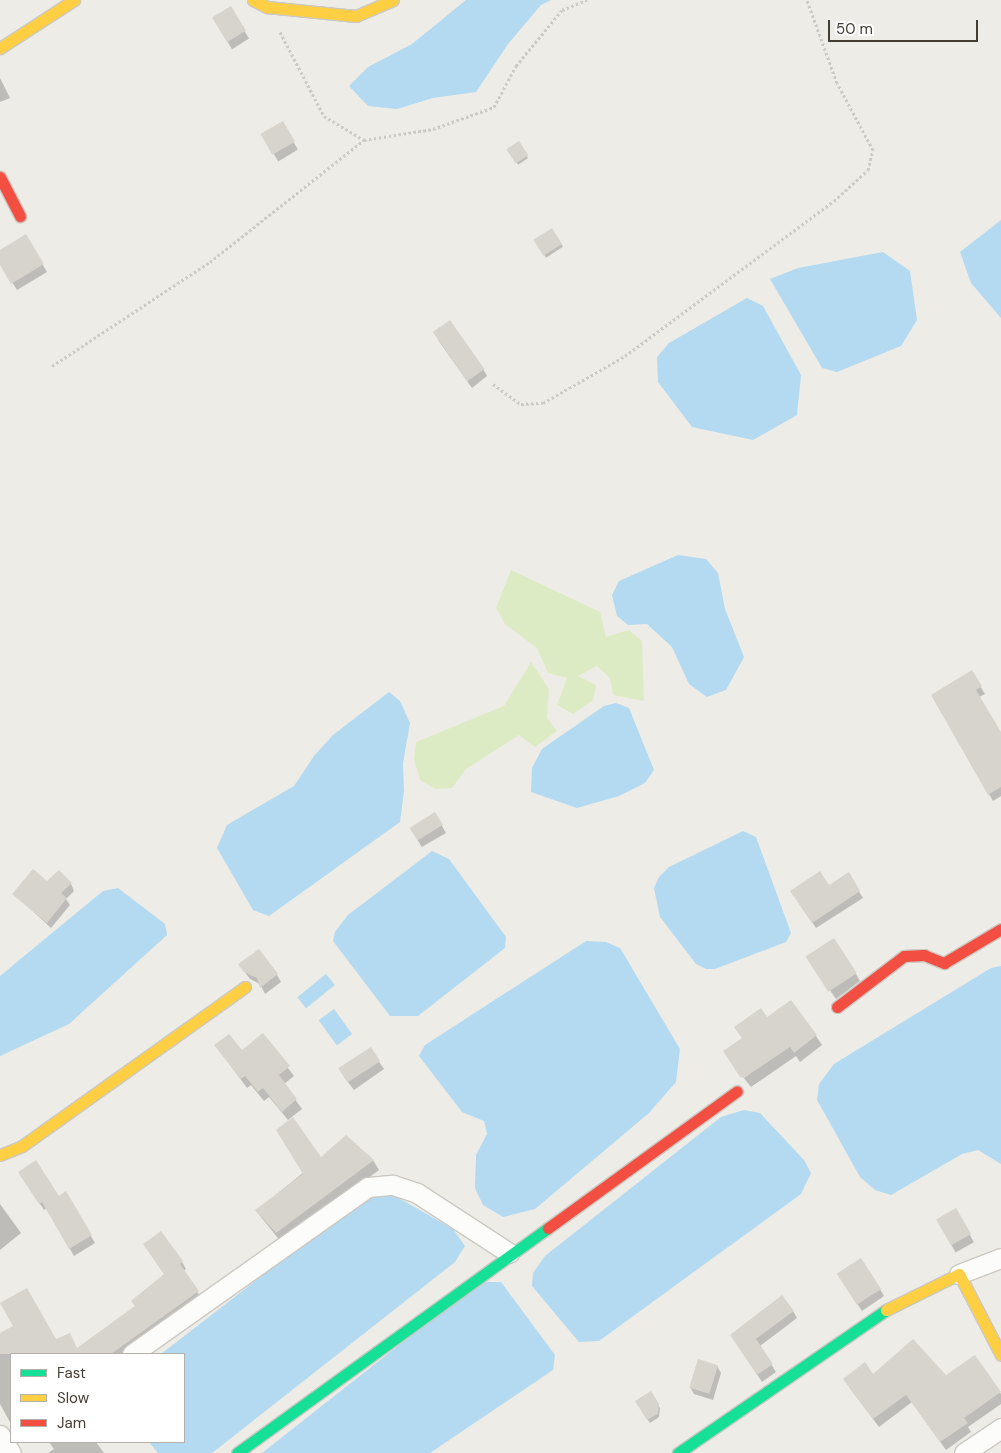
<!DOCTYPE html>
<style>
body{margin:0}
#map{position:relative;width:1001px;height:1453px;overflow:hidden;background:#eeece6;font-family:"DM Sans",sans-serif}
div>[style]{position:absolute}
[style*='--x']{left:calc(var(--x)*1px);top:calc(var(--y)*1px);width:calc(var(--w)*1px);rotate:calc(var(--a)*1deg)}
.green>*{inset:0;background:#dcebc4}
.water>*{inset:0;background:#b3daf0;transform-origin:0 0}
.shadow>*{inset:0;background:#0003;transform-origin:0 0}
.building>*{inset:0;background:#d7d3cd;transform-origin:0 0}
.path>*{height:3px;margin-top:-1.5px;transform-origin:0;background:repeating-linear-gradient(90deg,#cdcac6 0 2.5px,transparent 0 5px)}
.roads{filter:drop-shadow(1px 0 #cbc8c2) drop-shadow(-1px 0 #cbc8c2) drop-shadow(0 1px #cbc8c2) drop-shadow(0 -1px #cbc8c2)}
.street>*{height:19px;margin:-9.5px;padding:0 9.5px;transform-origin:9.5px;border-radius:9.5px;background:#fcfcfb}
.fast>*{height:11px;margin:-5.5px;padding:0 5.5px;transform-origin:5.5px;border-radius:5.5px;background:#16e098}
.slow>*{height:11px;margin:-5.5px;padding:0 5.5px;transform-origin:5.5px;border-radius:5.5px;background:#ffcf43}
.jam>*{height:11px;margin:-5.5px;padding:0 5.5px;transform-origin:5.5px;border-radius:5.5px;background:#f24e42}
span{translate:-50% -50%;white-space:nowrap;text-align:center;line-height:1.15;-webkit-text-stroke:4px #fff;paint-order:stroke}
.legend{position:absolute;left:10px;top:1353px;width:175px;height:90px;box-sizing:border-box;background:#fff;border:1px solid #b4b1ad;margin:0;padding:6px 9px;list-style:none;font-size:15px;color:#443d33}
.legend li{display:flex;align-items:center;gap:10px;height:25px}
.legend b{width:25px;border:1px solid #b4b1ad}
.scale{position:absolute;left:828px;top:20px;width:150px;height:22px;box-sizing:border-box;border:2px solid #443d33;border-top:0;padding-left:6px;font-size:15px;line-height:18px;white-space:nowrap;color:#443d33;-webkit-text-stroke:4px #fff;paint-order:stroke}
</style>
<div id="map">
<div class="green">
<i style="clip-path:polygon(511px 570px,600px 612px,606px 637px,629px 630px,642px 641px,644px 701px,613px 695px,610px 678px,597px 666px,578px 676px,596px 685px,593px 700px,573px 714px,557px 705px,567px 678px,548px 673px,537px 648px,505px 624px,496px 608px)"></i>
<i style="clip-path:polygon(531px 662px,549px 689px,547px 718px,557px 731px,535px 747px,519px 735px,466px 769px,452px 788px,435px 789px,420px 780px,414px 759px,416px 742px,504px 706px)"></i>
</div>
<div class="water">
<i style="clip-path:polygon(466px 0,551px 0,541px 5px,508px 44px,476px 92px,433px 98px,397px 109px,368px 106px,349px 86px,368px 67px,412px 44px)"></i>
<i style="clip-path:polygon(1001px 220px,1001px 318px,971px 283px,960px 252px)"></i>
<i style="clip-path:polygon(883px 252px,910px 271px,917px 320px,901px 346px,837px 372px,822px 368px,770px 279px,798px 268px)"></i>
<i style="clip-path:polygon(747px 298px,763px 306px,801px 375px,797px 415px,753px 440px,692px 427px,658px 382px,657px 357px,669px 343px)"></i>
<i style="clip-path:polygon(678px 555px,706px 559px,718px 573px,725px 609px,744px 657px,726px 690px,707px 697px,689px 684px,672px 647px,647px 624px,628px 625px,617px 616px,612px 595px,619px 581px)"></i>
<i style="clip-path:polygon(389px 692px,400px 701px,410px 723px,403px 763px,404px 791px,400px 822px,269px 916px,253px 910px,217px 848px,227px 825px,294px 786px,314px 756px,333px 735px)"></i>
<i style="clip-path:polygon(616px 703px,629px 708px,654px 770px,645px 783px,619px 796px,577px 808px,531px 792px,532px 768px,542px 749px,604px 706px)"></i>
<i style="clip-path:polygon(743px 831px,756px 837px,791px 933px,786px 942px,715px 969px,706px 969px,696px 964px,660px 917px,654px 888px,659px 877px,669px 867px)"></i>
<i style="clip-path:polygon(432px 851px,449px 859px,506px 937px,505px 948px,418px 1016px,390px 1016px,333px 941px,335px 932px,348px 915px)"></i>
<i style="clip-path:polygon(118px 888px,165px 924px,167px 935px,69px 1024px,0 1056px,0 976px,103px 891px)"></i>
<i style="clip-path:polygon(586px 941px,606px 942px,620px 948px,680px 1049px,676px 1082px,649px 1113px,535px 1209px,503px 1217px,483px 1205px,475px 1188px,476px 1155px,487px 1134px,484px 1121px,462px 1112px,419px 1056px,425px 1045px)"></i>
<i style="clip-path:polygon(1001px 966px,1001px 1164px,978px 1150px,962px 1154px,891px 1195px,875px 1190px,860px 1177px,817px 1100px,819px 1084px,834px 1064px,991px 968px)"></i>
<i style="left:326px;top:974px;width:14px;height:37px;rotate:51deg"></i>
<i style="left:334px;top:1009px;width:31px;height:19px;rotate:54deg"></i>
<i style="clip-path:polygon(744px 1110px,760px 1113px,804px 1160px,811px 1173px,801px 1194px,599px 1341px,579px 1342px,532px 1286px,533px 1273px,545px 1256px,721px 1117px)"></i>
<i style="clip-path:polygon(388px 1192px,453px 1229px,465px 1246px,455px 1262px,212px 1453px,158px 1453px,149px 1442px,184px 1442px,184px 1354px,161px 1354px,364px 1197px)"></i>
<i style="clip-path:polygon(479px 1282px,501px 1282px,555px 1355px,553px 1370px,430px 1453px,262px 1453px)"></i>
</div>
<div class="shadow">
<i style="left:230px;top:8px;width:36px;height:20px;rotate:58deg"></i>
<i style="clip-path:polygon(0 78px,10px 98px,0 102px)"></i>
<i style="left:282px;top:123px;width:31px;height:23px;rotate:59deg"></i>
<i style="left:518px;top:143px;width:18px;height:12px;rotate:56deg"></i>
<i style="left:552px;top:230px;width:20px;height:20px;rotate:57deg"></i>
<i style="clip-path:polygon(26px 236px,47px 272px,17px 290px,0 263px,0 251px)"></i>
<i style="clip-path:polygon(438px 340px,483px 369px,487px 376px,472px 388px)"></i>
<i style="clip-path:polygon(971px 672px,985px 694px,979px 697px,1001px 736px,1001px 796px,993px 801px,932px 696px)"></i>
<i style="left:435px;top:814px;width:22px;height:28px;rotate:60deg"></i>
<i style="clip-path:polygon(848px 874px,863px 898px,816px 928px,796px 898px,829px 887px)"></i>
<i style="clip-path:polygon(48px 883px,71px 884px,74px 891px,66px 899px,70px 905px,51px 928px,14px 894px)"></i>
<i style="clip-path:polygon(812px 964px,856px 974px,860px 981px,836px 999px)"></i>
<i style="clip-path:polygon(244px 971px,277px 975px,281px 982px,265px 994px,260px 984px,250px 979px)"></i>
<i style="clip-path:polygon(767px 1019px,816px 1036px,822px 1045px,800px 1062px,796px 1056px,751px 1087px,730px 1061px,743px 1039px)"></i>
<i style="clip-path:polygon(263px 1035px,294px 1076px,284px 1084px,302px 1109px,288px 1120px,269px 1097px,264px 1101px,251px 1085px,247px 1088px,216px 1046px,241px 1052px)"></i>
<i style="clip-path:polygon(370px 1049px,384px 1069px,354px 1090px,344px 1077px)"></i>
<i style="clip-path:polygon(320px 1159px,373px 1160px,379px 1170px,282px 1243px,256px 1211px)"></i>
<i style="clip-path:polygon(24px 1180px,59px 1197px,66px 1193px,95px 1243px,74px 1256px,47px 1208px,44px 1210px)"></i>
<i style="clip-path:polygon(0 1204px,21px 1233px,0 1250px)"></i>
<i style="left:956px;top:1210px;width:37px;height:21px;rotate:61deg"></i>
<i style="clip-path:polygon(144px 1245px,182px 1262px,186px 1269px,183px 1271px,202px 1299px,124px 1354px,11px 1354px,11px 1424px,0 1404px,0 1335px,56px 1341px,77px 1349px,136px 1307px,165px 1275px)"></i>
<i style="clip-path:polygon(843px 1282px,880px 1289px,884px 1296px,862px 1311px)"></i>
<i style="clip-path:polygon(793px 1311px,797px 1318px,760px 1346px,776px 1372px,762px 1382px,736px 1342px)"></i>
<i style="clip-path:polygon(974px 1356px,1001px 1394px,1001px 1404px,968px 1427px,971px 1432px,946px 1450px,912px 1402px,879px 1427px,849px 1387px,873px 1376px,946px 1377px)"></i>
<i style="clip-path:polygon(717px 1366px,721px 1373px,713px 1400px,694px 1394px,690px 1387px)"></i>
<i style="clip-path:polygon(650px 1393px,660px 1408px,659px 1417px,650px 1423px,636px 1401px)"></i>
<i style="clip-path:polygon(49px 1442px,96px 1442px,104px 1453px,48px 1453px,54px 1449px)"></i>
</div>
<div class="building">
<i style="left:231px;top:6px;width:29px;height:22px;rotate:59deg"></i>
<i style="left:283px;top:121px;width:24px;height:26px;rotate:60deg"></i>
<i style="left:519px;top:141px;width:17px;height:15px;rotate:57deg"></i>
<i style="left:552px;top:228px;width:19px;height:22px;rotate:58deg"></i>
<i style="clip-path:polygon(26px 234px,44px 264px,11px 284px,0 265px,0 250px)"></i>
<i style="left:450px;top:320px;width:60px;height:21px;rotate:55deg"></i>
<i style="clip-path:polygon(972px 670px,982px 686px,976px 690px,1001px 732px,1001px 787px,988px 795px,931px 695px)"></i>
<i style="left:435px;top:812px;width:15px;height:30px;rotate:58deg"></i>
<i style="clip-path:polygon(33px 869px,47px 881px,59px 870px,72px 883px,61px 893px,67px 898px,47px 923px,12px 894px)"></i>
<i style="clip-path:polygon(820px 871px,829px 885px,849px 872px,860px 891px,812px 923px,790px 891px)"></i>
<i style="left:834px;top:938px;width:42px;height:34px;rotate:57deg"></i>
<i style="clip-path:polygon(259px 949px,278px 974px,260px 988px,257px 978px,244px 972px,238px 964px)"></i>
<i style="clip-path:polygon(791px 1000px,817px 1035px,794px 1053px,790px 1047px,744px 1078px,740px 1077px,723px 1051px,742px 1038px,734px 1027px,761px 1008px,767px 1017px)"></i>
<i style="clip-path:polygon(263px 1033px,290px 1066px,279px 1075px,297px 1099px,282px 1112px,263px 1088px,258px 1092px,245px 1076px,241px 1079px,214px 1045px,229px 1034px,242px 1050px)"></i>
<i style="left:371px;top:1047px;width:17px;height:39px;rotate:57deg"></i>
<i style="clip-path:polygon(293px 1117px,321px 1157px,346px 1135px,374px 1160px,276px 1233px,255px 1210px,303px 1174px,276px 1130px)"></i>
<i style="clip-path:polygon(36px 1160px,59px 1196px,66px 1191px,92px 1235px,69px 1249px,42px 1202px,39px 1204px,18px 1172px)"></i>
<i style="left:956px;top:1208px;width:30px;height:23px;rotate:60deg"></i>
<i style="clip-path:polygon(161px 1231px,183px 1261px,180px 1264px,199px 1291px,111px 1354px,0 1354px,0 1333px,13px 1326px,0 1303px,27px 1288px,56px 1339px,70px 1333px,77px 1348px,135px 1306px,131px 1301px,164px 1274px,143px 1244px)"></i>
<i style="left:861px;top:1258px;width:37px;height:29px;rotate:57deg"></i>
<i style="clip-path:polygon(782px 1295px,794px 1311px,756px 1339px,773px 1364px,757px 1375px,730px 1335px)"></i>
<i style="clip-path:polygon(913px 1339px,946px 1375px,975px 1355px,1001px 1392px,964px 1418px,968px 1423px,940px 1442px,906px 1395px,873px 1419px,843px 1379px,865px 1362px,873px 1374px)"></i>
<i style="left:698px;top:1359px;width:21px;height:30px;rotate:17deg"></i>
<i style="clip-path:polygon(651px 1391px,659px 1404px,658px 1414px,647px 1420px,635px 1401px)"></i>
</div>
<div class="path">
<i style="--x:280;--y:32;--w:95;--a:62.4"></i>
<i style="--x:324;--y:116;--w:47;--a:31"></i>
<i style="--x:364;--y:140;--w:70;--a:-9.1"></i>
<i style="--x:433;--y:129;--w:65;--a:-19.8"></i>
<i style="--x:494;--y:107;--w:47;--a:-61.8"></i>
<i style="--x:516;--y:66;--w:72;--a:-50.6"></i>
<i style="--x:562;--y:10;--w:27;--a:-22"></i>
<i style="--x:52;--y:366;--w:189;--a:-33.4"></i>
<i style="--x:210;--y:262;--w:196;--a:-38.4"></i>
<i style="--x:493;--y:384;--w:34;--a:36"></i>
<i style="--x:521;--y:404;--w:22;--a:-3"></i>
<i style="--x:543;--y:403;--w:95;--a:-29.8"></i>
<i style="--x:625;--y:356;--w:260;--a:-36.6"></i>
<i style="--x:834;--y:201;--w:46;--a:-42.4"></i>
<i style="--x:868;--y:170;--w:21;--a:-76"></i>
<i style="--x:873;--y:150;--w:76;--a:-118.2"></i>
<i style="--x:837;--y:83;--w:88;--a:-109.9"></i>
</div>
<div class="roads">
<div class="street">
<i style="--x:959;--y:1274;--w:45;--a:-20.9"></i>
<i style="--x:132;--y:1354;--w:289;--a:-35.3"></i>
<i style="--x:368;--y:1187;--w:25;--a:-5"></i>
<i style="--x:393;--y:1185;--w:25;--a:18"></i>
<i style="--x:417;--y:1193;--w:110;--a:33.1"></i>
<i style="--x:0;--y:1435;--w:21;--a:59"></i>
<i style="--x:964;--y:1453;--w:45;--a:-34"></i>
</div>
<div class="fast">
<i style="--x:237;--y:1453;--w:384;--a:-35.9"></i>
<i style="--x:678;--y:1453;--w:252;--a:-34.5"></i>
</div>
<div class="slow">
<i style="--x:253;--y:0;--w:16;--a:27"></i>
<i style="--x:267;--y:7;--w:89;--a:5.8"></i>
<i style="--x:356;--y:16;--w:40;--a:-23.4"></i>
<i style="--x:0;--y:48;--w:88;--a:-33"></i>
<i style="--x:0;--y:1155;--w:24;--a:-22"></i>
<i style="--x:22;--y:1146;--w:274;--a:-35.5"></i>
<i style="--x:886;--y:1310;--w:81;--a:-26.3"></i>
<i style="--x:959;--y:1274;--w:91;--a:62.6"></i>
</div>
<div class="jam">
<i style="--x:0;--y:177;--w:44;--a:62.9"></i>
<i style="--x:837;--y:1007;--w:84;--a:-37.3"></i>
<i style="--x:904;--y:956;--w:20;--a:-3"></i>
<i style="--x:924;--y:955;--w:22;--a:22"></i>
<i style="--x:944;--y:963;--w:66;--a:-30.8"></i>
<i style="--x:548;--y:1228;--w:233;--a:-35.9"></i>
</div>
</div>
<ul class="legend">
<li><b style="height:6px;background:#16e098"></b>Fast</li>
<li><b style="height:6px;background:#ffcf43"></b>Slow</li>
<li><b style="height:6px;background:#f24e42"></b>Jam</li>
</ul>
<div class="scale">50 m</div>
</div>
